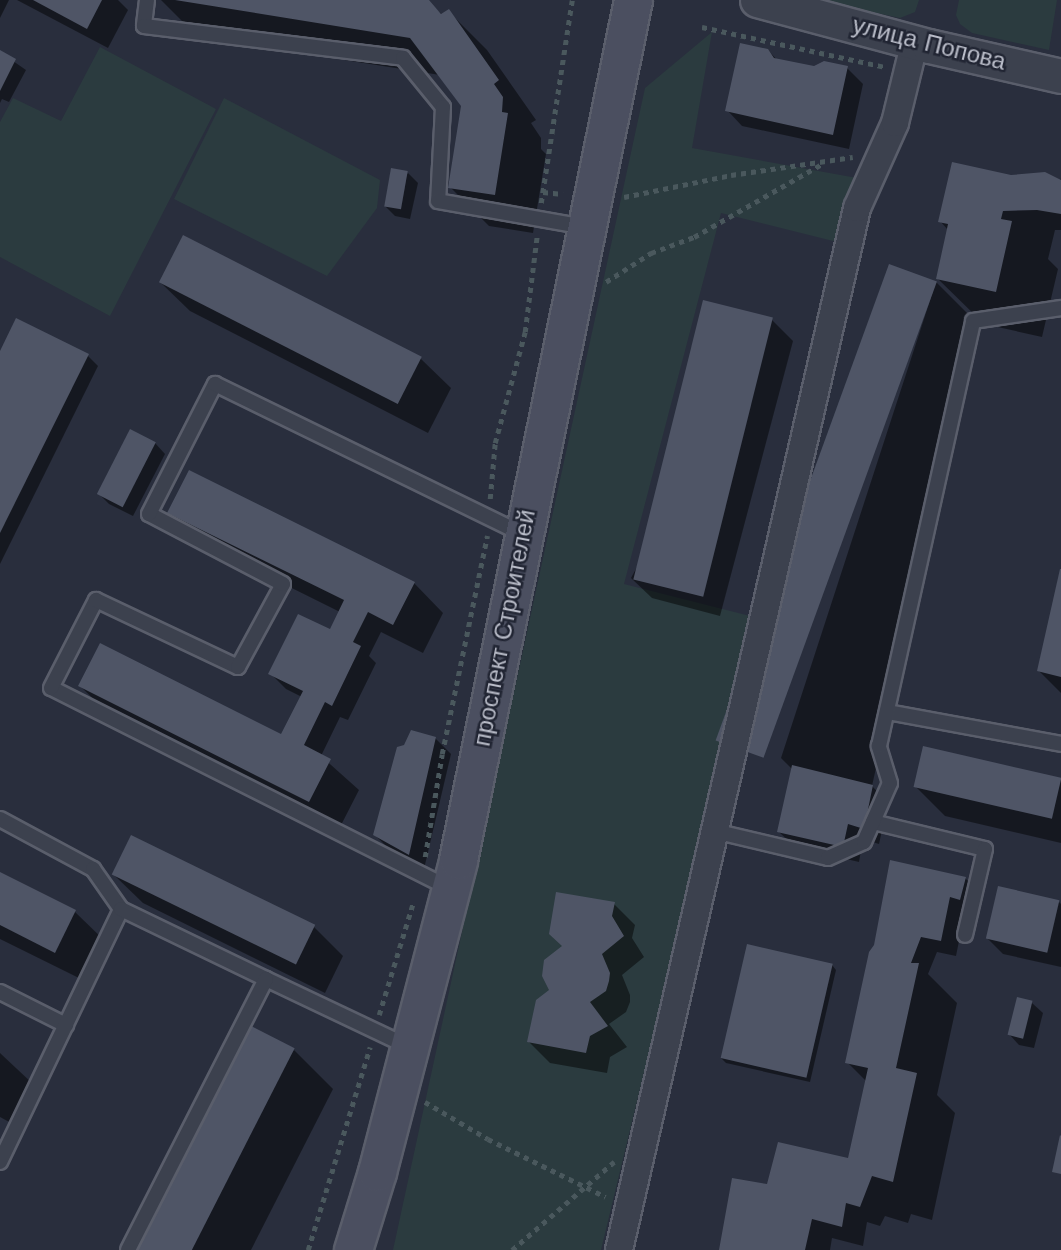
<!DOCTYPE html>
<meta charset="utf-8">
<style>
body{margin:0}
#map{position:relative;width:1061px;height:1250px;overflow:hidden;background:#292e3d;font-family:"Work Sans",sans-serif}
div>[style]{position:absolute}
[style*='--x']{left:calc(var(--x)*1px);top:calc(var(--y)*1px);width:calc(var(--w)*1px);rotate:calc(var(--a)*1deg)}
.green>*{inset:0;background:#2b3b3f}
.shadow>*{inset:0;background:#0007}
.building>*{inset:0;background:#4f5566;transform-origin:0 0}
.path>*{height:4.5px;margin-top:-2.25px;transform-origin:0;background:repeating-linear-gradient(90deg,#4a585d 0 5px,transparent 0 10px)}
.roads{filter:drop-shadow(2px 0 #5a5e6b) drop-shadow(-2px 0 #5a5e6b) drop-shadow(0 2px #5a5e6b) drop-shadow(0 -2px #5a5e6b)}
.service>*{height:14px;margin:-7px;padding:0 7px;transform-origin:7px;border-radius:7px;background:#3c414e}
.minor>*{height:26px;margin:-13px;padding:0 13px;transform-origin:13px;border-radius:13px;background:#3c414e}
.tertiary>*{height:33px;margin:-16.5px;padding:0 16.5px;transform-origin:16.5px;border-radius:16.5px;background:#3c414e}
.secondary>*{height:37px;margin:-18.5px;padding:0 18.5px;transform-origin:18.5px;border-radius:18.5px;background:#4b4f60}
span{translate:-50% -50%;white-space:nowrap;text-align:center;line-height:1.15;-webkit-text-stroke:5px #212533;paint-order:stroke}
.street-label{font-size:24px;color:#b9bcc8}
</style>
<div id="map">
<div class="green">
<i style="clip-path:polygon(816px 0,919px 0,915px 12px,900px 18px)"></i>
<i style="clip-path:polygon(959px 0,1057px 0,1049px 50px,972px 33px,960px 24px,956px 15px)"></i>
<i style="clip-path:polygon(712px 32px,692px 148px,857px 178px,841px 243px,721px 213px,624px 584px,754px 617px,601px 1250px,393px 1250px,645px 88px)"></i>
<i style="clip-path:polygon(100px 47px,216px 109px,110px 316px,0 257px,0 122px,13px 98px,61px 121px)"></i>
<i style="clip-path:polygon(224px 98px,380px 180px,377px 208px,327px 276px,174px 199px)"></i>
</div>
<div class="shadow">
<i style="clip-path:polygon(0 0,9px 0,0 18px)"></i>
<i style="clip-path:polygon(17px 0,118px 0,128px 10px,108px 48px)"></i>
<i style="clip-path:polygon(161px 0,424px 0,443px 15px,448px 11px,487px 50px,536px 120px,531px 123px,541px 138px,541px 149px,546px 154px,533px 233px,489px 226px,450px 187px,463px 105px,440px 75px,198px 37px)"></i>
<i style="clip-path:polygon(768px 50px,778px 61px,814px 68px,847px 68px,863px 84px,849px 149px,742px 126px,727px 110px)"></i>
<i style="clip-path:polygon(0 52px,26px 70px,9px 102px,2px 99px,0 103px)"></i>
<i style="clip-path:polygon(408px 173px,418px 183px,410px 219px,395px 216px,385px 206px)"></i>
<i style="clip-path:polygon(1010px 176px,1060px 182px,1061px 178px,1061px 230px,1055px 230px,1048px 259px,1058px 269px,1042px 337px,984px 324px,937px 278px,948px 230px,940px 221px)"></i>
<i style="clip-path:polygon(183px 237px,421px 359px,451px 388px,428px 433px,190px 311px,160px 282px)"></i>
<i style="clip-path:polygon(936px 282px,975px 321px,872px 786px,888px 803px,879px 844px,863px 839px,859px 862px,795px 847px,779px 832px,793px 770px,781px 758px)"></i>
<i style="clip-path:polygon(772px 320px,793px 341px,720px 616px,652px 598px,631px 578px)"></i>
<i style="clip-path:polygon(0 355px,87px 355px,98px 366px,0 564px)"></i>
<i style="clip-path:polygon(155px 443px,165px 454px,133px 516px,109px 504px,99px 494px)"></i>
<i style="clip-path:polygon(170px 513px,414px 583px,443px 613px,423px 653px,381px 632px,369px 656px,376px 663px,348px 720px,340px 717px,321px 756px,359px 790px,338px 831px,110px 715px,80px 686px,282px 737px,302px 697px,286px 689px,270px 673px,331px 631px,340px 612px,199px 542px)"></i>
<i style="clip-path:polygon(1061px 572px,1061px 693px,1039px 671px)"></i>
<i style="clip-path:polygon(435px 738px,451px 754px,424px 869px,391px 851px,375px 835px)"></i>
<i style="clip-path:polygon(1061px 780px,1061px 843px,945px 816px,916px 787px)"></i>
<i style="clip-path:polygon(0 874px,75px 912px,105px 941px,85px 981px,0 939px)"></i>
<i style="clip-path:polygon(113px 874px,314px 927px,343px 956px,325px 993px,143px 903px)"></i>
<i style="clip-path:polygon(965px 878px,981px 894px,965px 911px,956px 956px,937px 952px,928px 974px,957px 1003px,937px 1095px,955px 1113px,932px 1220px,911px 1214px,908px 1223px,885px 1216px,880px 1226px,867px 1222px,863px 1246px,832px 1238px,830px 1250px,720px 1250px,768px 1186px,850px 1160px,867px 1082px,847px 1062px,871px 952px)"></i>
<i style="clip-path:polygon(1058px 901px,1061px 904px,1061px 967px,1003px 954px,988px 939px)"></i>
<i style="clip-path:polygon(614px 904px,635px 925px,632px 938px,644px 957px,622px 975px,630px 995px,630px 1002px,626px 1012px,609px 1024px,627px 1047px,610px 1057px,607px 1073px,550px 1063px,529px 1042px,552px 990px)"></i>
<i style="clip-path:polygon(832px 965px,836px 970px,810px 1082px,726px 1063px,721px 1058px)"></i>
<i style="clip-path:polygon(1032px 1003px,1043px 1013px,1034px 1048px,1019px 1045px,1009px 1034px)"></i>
<i style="clip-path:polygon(294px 1050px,333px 1089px,251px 1250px,140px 1250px)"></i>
<i style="clip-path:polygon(0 1053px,33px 1084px,13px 1124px,0 1117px)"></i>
</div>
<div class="building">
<i style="clip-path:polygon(33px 0,102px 0,87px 29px)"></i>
<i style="clip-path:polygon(175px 0,429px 0,441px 14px,449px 9px,499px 80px,494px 84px,503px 97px,502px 112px,508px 113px,495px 195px,448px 188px,461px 106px,410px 38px)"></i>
<i style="clip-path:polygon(740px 43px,768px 49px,774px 58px,814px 66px,824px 61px,848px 66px,833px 135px,725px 111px)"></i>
<i style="clip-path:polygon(0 50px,16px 59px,0 91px)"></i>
<i style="clip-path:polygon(952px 162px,1011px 175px,1045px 172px,1061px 180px,1061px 214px,1037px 210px,1003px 211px,1001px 219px,1012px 221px,996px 292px,936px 279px,948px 224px,938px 222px)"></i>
<i style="left:391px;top:168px;width:17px;height:39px;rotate:10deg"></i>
<i style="left:183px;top:235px;width:268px;height:53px;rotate:27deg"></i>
<i style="left:889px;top:264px;width:51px;height:507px;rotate:20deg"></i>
<i style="left:703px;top:300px;width:72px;height:288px;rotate:14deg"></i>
<i style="clip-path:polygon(16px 318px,89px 354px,0 533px,0 351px)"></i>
<i style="left:130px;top:429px;width:29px;height:73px;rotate:27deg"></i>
<i style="clip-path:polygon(189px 470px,415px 582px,393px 625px,368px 612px,353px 642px,361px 646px,332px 706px,325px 702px,304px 745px,331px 759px,309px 802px,78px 686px,100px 643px,281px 734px,303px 691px,268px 674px,298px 614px,330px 629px,344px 600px,167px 513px)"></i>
<i style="clip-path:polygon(1060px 569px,1061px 569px,1061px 677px,1037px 671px)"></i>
<i style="clip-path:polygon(411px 730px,436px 737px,409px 855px,373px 835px,397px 747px,404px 745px)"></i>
<i style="left:923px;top:746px;width:142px;height:42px;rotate:13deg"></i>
<i style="clip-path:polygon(792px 765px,873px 785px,864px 829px,848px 824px,843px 847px,777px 832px)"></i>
<i style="left:131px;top:835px;width:205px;height:44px;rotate:26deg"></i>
<i style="clip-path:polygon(890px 860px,966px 877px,960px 900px,950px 897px,941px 941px,921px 937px,911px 963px,919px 963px,896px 1068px,917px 1073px,893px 1182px,872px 1176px,860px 1207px,846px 1203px,842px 1227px,812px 1219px,805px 1250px,719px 1250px,732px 1178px,767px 1184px,778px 1142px,848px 1158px,868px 1068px,845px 1063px,869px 952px,874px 945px)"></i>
<i style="clip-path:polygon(0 872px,76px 910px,55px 953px,0 925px)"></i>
<i style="left:998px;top:886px;width:63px;height:54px;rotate:13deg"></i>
<i style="clip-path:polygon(556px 892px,615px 902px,612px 916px,624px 936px,602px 954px,610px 973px,609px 981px,606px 991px,590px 1002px,608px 1026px,590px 1036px,586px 1053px,527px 1042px,536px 1000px,549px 990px,542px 976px,544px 960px,562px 946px,549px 934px)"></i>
<i style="left:747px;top:944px;width:88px;height:117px;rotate:13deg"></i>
<i style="left:1017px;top:997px;width:16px;height:39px;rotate:14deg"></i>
<i style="left:251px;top:1026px;width:49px;height:251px;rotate:27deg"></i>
<i style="clip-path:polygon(1060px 1135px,1061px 1136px,1061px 1174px,1052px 1172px)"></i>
</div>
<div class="path">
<i style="--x:702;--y:27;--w:187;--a:12.3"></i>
<i style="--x:543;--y:192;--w:20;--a:6"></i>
<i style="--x:624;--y:197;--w:109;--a:-11.6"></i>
<i style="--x:731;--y:175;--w:123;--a:-8.4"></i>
<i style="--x:541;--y:203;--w:205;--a:-81.3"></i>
<i style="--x:606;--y:282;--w:54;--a:-32.8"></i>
<i style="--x:651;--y:253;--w:46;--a:-20.4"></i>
<i style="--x:694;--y:237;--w:147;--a:-29.7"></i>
<i style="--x:490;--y:499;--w:56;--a:-84.9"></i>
<i style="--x:495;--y:443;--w:115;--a:-74.9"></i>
<i style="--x:525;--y:332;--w:97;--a:-82.9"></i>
<i style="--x:425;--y:857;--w:104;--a:-80.6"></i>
<i style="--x:442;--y:754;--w:223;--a:-78.3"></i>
<i style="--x:379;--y:1015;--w:117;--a:-73.1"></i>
<i style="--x:425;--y:1102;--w:73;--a:30.4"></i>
<i style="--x:488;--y:1139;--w:131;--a:26.2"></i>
<i style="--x:308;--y:1250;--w:212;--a:-73"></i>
<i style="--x:512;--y:1250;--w:135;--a:-40.8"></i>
</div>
<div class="roads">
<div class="service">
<i style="--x:147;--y:0;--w:26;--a:97"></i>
<i style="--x:144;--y:26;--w:261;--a:7"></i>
<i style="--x:403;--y:58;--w:63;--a:50.8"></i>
<i style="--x:443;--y:107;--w:94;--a:93"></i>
<i style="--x:438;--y:201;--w:149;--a:10"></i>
<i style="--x:887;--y:712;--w:177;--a:10.4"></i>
<i style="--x:0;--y:819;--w:106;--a:28.3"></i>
<i style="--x:93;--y:869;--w:49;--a:55"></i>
<i style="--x:873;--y:822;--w:115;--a:13.6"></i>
<i style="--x:985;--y:849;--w:88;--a:103.1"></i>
<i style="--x:714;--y:831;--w:117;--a:13.3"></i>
<i style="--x:828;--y:858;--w:39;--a:-24"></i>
<i style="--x:864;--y:842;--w:64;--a:-66.2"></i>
<i style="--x:890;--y:783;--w:39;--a:-107"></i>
<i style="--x:879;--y:746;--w:435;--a:-77.5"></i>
<i style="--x:973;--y:321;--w:89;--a:-8.4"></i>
<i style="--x:449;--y:888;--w:445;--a:-153.3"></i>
<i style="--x:51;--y:688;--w:99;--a:-62.9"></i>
<i style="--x:96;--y:600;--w:157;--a:25.3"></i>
<i style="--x:238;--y:667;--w:94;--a:-61.5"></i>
<i style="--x:283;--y:584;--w:151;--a:-152.4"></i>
<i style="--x:149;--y:514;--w:146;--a:-63.1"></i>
<i style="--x:215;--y:384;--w:343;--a:26"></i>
<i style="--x:266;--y:979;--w:156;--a:25.4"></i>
<i style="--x:0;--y:992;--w:74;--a:26.6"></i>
<i style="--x:0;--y:1162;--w:280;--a:-64.4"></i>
<i style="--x:121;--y:909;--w:161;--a:25.8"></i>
<i style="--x:266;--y:979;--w:304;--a:117"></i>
</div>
<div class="minor">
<i style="--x:619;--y:1250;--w:1069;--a:-77.13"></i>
<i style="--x:857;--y:208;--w:93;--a:-65.9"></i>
<i style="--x:895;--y:123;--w:84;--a:-76.3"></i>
</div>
<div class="tertiary">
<i style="--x:757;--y:0;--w:178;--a:15"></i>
<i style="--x:929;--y:46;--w:135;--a:12.8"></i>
</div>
<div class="secondary">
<i style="--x:353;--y:1250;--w:82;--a:-72.9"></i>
<i style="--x:377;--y:1172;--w:322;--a:-75.4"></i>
<i style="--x:458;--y:860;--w:878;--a:-78.5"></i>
</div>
</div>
<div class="street-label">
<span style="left:929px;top:44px;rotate:14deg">улица Попова</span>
<span style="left:505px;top:628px;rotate:-79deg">проспект Строителей</span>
</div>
</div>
